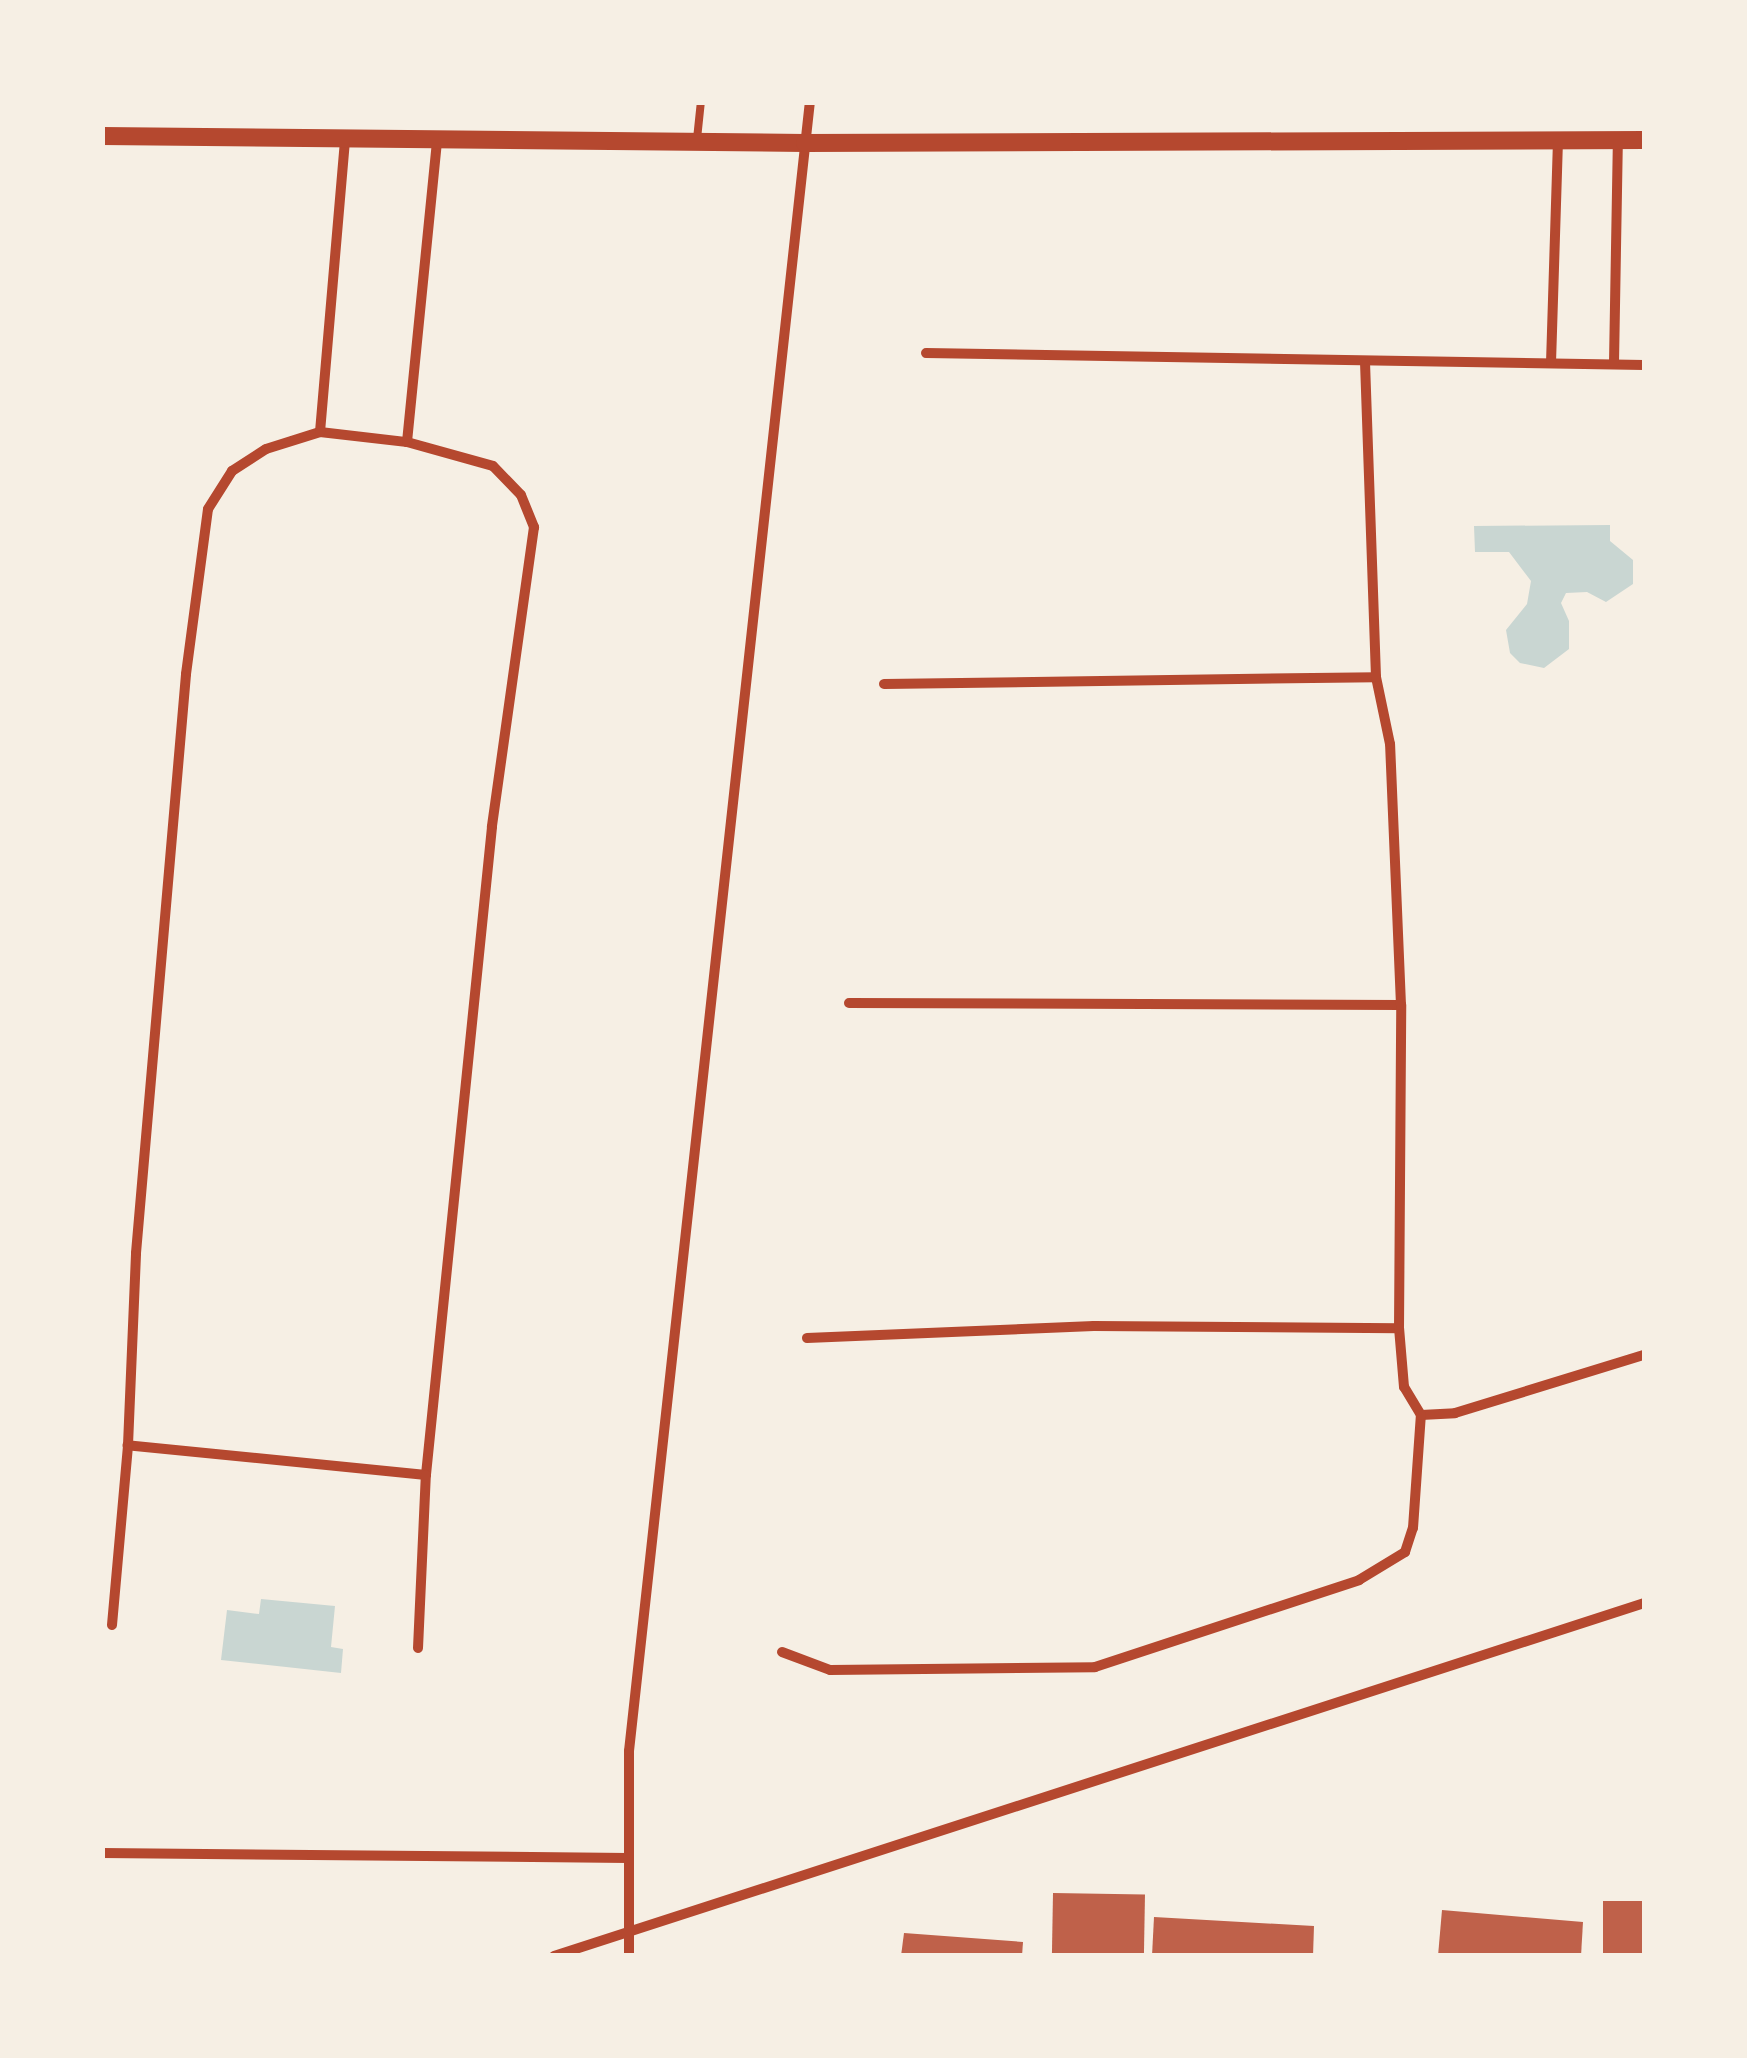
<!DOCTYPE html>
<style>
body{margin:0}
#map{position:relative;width:1747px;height:2058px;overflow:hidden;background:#f6efe4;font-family:"Alegreya Sans",sans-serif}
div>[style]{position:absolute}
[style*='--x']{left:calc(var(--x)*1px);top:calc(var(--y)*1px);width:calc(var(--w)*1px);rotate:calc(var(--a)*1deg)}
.water>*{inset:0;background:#c9d6d2}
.building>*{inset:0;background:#bf614a;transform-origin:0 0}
.service>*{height:8px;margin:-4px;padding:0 4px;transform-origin:4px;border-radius:4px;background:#b5482f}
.minor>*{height:10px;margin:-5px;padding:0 5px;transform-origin:5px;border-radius:5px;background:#b5482f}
.tertiary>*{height:18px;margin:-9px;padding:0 9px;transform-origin:9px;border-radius:9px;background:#b5482f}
span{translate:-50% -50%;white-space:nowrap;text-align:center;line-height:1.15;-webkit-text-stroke:8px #f6efe4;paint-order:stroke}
.frame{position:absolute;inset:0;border:105px solid #f6efe4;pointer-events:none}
</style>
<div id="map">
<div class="water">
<i style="clip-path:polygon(1610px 525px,1610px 541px,1633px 560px,1633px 584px,1606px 602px,1587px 592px,1566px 593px,1561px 603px,1569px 621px,1569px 649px,1544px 668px,1520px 663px,1510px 653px,1506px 630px,1527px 604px,1531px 581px,1509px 552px,1475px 552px,1474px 526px)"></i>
<i style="clip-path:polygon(261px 1599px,335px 1606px,331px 1647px,343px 1649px,341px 1673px,221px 1660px,227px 1610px,259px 1614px)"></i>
</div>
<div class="building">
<i style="left:1053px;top:1893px;width:92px;height:63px;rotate:1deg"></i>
<i style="left:1603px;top:1901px;width:41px;height:55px"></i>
<i style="clip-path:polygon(1442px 1910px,1583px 1922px,1581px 1956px,1438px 1956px)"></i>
<i style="clip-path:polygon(1154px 1917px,1314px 1926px,1313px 1956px,1152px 1956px)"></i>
<i style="clip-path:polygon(904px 1933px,1023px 1942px,1022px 1956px,901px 1956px)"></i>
</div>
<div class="service">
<i style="--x:697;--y:139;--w:37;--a:-84"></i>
</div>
<div class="minor">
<i style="--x:926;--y:353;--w:718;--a:0.96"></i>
<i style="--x:1551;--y:363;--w:221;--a:-88.2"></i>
<i style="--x:1614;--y:363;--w:222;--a:-89"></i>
<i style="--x:320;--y:432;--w:88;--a:6.6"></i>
<i style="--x:407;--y:442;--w:89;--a:15.6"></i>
<i style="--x:493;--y:466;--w:40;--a:46"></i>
<i style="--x:521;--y:495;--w:35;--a:68"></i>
<i style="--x:534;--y:527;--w:303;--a:98"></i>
<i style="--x:492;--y:827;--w:651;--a:95.82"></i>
<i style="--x:426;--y:1475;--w:300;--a:-174.3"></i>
<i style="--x:128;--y:1445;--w:192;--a:-87.6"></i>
<i style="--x:136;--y:1253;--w:581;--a:-85.06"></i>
<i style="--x:186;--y:674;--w:166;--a:-82.4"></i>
<i style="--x:208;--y:509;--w:45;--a:-57.7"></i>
<i style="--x:232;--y:471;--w:40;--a:-32.9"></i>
<i style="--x:266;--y:449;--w:57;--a:-17.5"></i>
<i style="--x:320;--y:432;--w:293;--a:-85.1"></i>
<i style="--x:407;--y:442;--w:302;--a:-84.3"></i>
<i style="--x:884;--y:684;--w:492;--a:-0.8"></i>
<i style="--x:849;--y:1003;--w:552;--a:0.21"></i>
<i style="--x:807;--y:1338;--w:287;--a:-2.4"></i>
<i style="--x:1094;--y:1326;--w:305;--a:0.4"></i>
<i style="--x:1421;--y:1415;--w:34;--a:-3"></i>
<i style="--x:1455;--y:1413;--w:198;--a:-17.1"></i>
<i style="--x:112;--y:1625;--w:181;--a:-84.9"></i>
<i style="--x:418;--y:1648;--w:173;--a:-87.4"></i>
<i style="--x:782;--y:1652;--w:51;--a:20.6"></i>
<i style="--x:830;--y:1670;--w:265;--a:-0.6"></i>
<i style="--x:1095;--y:1667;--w:278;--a:-18.2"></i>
<i style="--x:1359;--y:1580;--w:54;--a:-31.3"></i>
<i style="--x:1405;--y:1552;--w:25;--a:-72"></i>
<i style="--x:1413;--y:1528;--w:113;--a:-86"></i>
<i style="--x:1421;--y:1415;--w:33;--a:-121"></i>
<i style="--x:1404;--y:1387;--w:59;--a:-94.8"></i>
<i style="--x:1399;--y:1328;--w:323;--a:-89.6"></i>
<i style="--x:1401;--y:1005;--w:261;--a:-92.4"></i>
<i style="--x:1390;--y:744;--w:68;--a:-101.8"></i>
<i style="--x:1376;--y:677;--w:315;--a:-92"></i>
<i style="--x:102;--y:1853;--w:526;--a:0.54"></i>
<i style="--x:554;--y:1956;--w:1146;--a:-17.94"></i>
<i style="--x:629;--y:1956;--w:205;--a:-90"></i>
<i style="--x:629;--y:1751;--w:1659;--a:-83.74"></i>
</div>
<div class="tertiary">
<i style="--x:102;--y:136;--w:703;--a:0.57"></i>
<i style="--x:805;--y:143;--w:839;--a:-0.2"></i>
</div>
<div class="frame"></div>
</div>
